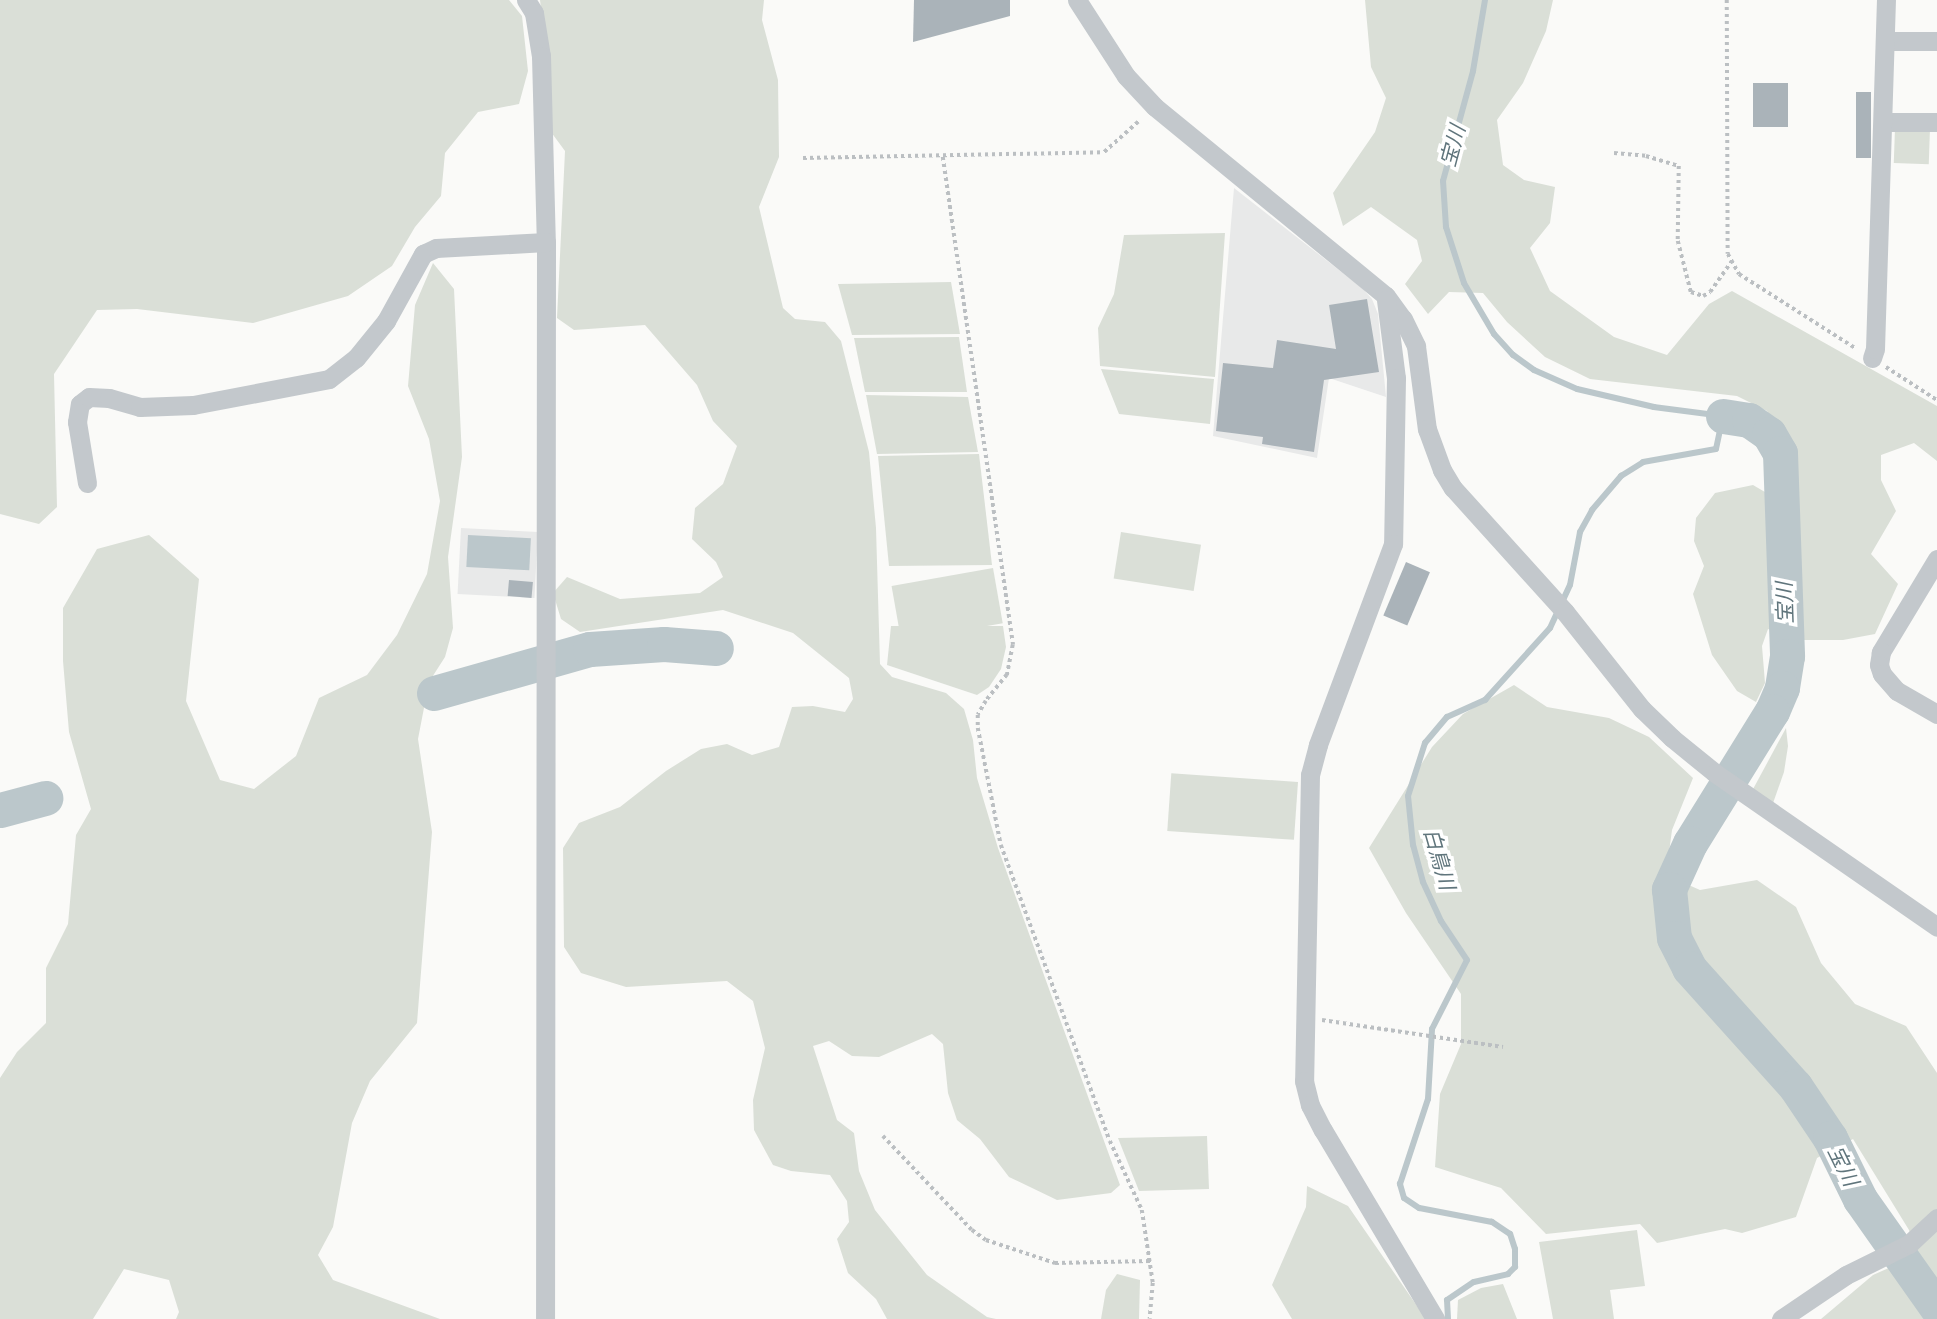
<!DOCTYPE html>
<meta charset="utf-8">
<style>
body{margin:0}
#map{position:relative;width:1937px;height:1319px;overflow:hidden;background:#fafaf8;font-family:Figtree,"Noto Sans JP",sans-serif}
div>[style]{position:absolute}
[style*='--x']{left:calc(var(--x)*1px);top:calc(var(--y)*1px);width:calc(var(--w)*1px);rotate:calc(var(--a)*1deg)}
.built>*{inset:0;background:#e8e9e9;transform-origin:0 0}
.green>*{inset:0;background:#dadfd7;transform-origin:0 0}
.water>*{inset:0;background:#bbc7cb;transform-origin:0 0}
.stream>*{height:6px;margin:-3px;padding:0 3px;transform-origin:3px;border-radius:3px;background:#bbc7cb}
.river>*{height:35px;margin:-17.5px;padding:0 17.5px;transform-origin:17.5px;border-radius:17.5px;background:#bbc7cb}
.building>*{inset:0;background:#aab3b9;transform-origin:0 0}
.path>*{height:3.5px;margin-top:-1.75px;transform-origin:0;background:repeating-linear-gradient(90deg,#bbbfc2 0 3.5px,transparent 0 7px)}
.minor>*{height:19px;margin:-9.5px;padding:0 9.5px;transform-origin:9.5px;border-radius:9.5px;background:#c3c8cc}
span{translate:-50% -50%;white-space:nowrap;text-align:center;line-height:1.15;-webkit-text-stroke:7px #fff;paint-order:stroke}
.water-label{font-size:21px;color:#60757c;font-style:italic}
</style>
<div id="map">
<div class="built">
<i style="clip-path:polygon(1234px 188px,1362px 288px,1372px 299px,1378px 314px,1386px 397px,1329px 378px,1317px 458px,1213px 436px)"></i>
<i style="left:461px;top:528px;width:77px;height:66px;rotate:3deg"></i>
</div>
<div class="green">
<i style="clip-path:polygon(0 0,509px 0,522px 16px,528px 71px,519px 104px,478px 112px,445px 153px,441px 196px,415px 227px,392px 266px,348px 296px,253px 323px,137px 309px,97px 310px,54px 374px,57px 507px,39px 524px,0 514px)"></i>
<i style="clip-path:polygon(540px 0,764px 0,762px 20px,778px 80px,779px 157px,759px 207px,783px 308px,795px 319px,825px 322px,841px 341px,869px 452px,876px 528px,880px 664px,892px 677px,946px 693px,964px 709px,973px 740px,977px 778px,998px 848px,1120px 1185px,1111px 1193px,1057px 1200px,1009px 1177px,980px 1139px,957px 1120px,948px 1093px,943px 1044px,932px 1034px,879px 1057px,852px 1056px,829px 1041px,813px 1046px,837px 1120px,854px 1133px,859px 1171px,875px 1210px,927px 1275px,987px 1317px,996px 1319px,887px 1319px,876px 1299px,848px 1273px,837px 1239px,849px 1222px,847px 1201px,830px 1175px,791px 1171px,773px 1165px,754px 1130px,753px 1100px,765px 1048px,753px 1001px,727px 981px,626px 987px,581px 973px,564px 947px,563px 848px,579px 823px,620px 807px,666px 771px,701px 749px,727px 744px,752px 755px,779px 747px,792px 707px,813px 706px,845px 712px,853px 699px,849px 678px,793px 633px,723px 610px,580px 632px,561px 619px,553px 593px,567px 577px,620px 599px,700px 593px,723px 577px,716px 562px,692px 539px,695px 508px,723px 484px,737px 446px,713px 421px,697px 385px,645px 325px,574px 330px,557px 318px,565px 151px,551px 132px,548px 62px)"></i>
<i style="clip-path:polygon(1365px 0,1553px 0,1546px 31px,1523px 83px,1497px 120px,1503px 165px,1524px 180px,1555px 187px,1550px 223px,1530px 248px,1550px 291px,1614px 337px,1667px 355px,1709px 304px,1732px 291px,1937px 406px,1937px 461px,1914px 443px,1881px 455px,1881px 480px,1896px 511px,1871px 554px,1898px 584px,1875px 634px,1843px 640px,1802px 640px,1768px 629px,1762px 646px,1765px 683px,1756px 702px,1737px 691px,1712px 655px,1693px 594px,1704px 566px,1694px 541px,1696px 518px,1715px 493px,1753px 485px,1770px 495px,1794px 486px,1791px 451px,1767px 411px,1737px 396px,1590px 379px,1545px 357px,1507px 322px,1483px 293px,1449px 292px,1428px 314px,1405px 284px,1422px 261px,1417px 240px,1371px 207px,1343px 226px,1333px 193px,1375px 132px,1386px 98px,1371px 67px)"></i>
<i style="left:1895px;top:128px;width:35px;height:35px;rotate:2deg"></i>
<i style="clip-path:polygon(1225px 233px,1215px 377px,1100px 366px,1098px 328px,1114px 294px,1124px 235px)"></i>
<i style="clip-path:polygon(433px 263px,454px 289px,462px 457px,448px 557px,453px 628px,445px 657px,429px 682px,418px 739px,432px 832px,417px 1023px,370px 1081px,352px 1123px,333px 1227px,318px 1255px,333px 1280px,440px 1319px,176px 1319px,179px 1312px,169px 1280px,124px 1269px,93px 1319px,0 1319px,0 1078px,17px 1052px,46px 1023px,46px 968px,68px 924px,76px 835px,91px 809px,69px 732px,63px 661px,63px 608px,97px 549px,149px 535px,199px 579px,186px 701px,220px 780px,254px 789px,296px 756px,319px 698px,367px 675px,397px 635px,427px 574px,440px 501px,429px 439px,408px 386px,415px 305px)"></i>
<i style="clip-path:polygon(951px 282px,960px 334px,852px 335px,838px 284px)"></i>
<i style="clip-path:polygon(959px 337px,967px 392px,865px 392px,854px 338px)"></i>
<i style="clip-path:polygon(1101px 369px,1214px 379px,1210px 424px,1119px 414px)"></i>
<i style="clip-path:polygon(866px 395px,968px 397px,978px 452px,877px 454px)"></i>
<i style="clip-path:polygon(979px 454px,992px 565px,889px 566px,878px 456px)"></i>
<i style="left:1121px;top:532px;width:81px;height:47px;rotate:9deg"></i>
<i style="left:993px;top:568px;width:56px;height:103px;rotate:80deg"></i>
<i style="clip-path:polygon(891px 626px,1003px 626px,1006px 647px,1001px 669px,989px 687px,977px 695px,887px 665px)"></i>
<i style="clip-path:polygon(1514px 685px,1547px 707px,1609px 718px,1649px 737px,1693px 778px,1672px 830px,1666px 875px,1700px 890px,1757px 880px,1796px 907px,1821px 963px,1855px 1004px,1906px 1026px,1937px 1073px,1937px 1319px,1821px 1319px,1873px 1275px,1918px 1255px,1909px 1230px,1853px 1139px,1817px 1158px,1796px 1217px,1742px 1233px,1725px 1229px,1657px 1243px,1640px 1224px,1546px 1234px,1501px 1188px,1435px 1167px,1440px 1094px,1461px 1044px,1461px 994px,1406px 913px,1369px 848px,1432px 747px,1463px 714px)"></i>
<i style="clip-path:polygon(1786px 728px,1788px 746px,1784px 772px,1772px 806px,1752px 791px)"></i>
<i style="left:1298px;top:782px;width:58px;height:127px;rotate:94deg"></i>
<i style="clip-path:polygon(1207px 1136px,1209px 1189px,1139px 1191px,1118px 1138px)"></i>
<i style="clip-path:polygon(1307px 1186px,1348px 1206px,1426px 1319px,1292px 1319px,1272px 1285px,1306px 1207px)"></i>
<i style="clip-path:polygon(1637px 1230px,1645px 1286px,1610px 1290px,1614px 1319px,1553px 1319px,1539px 1242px)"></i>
<i style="clip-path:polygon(1117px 1274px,1140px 1280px,1139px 1319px,1101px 1319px,1106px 1290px)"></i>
<i style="clip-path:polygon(1503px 1284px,1517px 1319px,1457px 1319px,1458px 1300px,1481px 1288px)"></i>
</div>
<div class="water">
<i style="left:468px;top:535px;width:63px;height:32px;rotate:3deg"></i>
</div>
<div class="stream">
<i style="--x:1448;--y:1319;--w:19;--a:-93"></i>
<i style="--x:1447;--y:1300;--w:32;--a:-34"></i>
<i style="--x:1474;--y:1282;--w:35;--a:-13"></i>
<i style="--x:1508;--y:1274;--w:10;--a:-45"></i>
<i style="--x:1515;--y:1267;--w:18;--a:-90"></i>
<i style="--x:1515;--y:1249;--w:16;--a:-108"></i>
<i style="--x:1510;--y:1234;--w:22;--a:-146"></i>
<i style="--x:1492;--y:1222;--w:74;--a:-169.1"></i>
<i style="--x:1419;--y:1208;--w:18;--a:-146"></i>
<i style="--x:1404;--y:1198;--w:15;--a:-106"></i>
<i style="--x:1400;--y:1184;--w:89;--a:-71.8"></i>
<i style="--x:1428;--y:1099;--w:70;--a:-86.7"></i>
<i style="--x:1432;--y:1029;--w:77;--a:-63.1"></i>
<i style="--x:1467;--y:960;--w:47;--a:-123.7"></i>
<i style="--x:1441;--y:921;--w:43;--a:-114.8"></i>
<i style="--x:1423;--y:882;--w:38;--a:-105"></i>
<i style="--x:1413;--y:845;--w:49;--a:-95.8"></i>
<i style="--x:1408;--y:796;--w:56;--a:-72.2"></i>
<i style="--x:1425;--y:743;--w:34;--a:-50"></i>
<i style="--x:1447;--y:717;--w:42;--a:-24.1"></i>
<i style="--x:1485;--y:700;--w:97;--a:-47.9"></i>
<i style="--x:1550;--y:628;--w:47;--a:-65.1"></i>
<i style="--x:1570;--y:585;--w:54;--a:-79.3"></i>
<i style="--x:1580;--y:532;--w:25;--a:-61"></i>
<i style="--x:1592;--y:510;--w:45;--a:-49.5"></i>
<i style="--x:1621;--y:476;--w:26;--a:-32"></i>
<i style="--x:1643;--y:462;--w:74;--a:-10.1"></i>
<i style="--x:1716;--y:449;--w:34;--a:-78"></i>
<i style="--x:1723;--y:416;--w:70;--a:-172.6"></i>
<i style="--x:1654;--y:407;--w:79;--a:-166.8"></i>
<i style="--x:1577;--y:389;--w:47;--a:-156.2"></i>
<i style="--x:1534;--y:370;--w:26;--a:-144"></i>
<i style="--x:1513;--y:355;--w:28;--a:-132"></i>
<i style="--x:1494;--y:334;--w:59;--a:-120.5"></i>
<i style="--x:1464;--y:283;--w:59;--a:-107.8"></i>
<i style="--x:1446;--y:227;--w:46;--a:-93.7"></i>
<i style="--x:1443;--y:181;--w:114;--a:-74.7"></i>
<i style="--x:1473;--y:71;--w:72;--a:-80.4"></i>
</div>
<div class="river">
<i style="--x:1723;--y:416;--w:26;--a:9"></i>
<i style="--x:1749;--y:420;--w:24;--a:35"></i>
<i style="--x:1769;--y:434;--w:22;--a:60"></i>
<i style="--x:1780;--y:453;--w:203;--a:88"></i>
<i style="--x:1787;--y:656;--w:32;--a:99"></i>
<i style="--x:1782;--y:688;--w:25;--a:113"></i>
<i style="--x:1772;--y:711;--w:155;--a:121.8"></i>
<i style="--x:1690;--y:843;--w:51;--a:114.5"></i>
<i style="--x:1669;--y:889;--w:49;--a:84.2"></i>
<i style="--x:1674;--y:938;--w:34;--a:63"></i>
<i style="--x:1689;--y:968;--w:159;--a:48.1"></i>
<i style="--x:1795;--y:1086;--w:63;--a:56.1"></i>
<i style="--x:1830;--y:1138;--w:68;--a:63.8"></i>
<i style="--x:1860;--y:1199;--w:133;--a:54.8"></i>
<i style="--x:434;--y:693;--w:162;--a:-15.8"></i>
<i style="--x:590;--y:649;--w:74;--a:-3.9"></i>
<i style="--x:664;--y:644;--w:52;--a:4.4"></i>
<i style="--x:0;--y:810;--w:47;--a:-14.9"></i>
</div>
<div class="building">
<i style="clip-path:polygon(914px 0,1010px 0,1010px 16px,913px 42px)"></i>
<i style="left:1753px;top:83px;width:35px;height:44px"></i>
<i style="left:1856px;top:92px;width:15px;height:66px"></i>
<i style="clip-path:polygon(1367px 299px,1379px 372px,1324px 380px,1314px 452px,1262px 444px,1263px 437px,1216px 431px,1223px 363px,1273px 368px,1277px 340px,1336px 349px,1329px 305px)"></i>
<i style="left:1406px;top:562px;width:26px;height:58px;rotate:23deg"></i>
<i style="left:509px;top:580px;width:24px;height:16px;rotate:5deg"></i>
</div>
<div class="path">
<i style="--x:1727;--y:0;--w:254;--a:89.8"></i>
<i style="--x:1728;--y:254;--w:23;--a:61"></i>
<i style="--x:1739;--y:274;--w:138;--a:32.5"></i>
<i style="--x:1614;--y:153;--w:32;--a:5"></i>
<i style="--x:1646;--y:156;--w:34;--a:17"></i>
<i style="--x:1679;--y:166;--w:75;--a:90.8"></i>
<i style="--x:1678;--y:241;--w:53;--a:75.7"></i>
<i style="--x:1691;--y:292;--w:13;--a:18"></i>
<i style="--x:1703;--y:296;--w:8;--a:-30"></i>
<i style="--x:1710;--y:292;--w:37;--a:-55"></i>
<i style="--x:943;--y:157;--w:493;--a:81.8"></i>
<i style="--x:1013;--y:645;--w:31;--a:101"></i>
<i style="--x:1007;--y:675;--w:33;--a:129"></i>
<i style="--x:986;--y:701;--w:16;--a:120"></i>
<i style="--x:978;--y:715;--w:13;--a:90"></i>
<i style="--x:978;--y:728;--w:119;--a:78.9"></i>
<i style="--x:1001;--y:845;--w:315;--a:69.8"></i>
<i style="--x:1110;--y:1141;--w:76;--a:65.1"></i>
<i style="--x:1142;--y:1210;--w:74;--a:81.4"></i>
<i style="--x:1153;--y:1283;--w:36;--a:95"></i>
<i style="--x:803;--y:158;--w:301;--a:-1.1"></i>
<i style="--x:1104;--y:152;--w:48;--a:-41.6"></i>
<i style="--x:1886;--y:367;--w:61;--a:32.9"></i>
<i style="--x:1322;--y:1020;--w:183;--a:8.5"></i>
<i style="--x:883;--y:1136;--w:129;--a:46.6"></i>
<i style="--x:972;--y:1230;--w:17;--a:36"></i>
<i style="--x:986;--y:1240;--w:73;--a:18.4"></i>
<i style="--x:1055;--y:1263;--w:95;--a:-1.2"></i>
</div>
<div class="minor">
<i style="--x:526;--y:0;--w:15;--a:58"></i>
<i style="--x:534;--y:13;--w:44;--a:80.8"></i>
<i style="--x:541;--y:56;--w:186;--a:88.5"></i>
<i style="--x:546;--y:242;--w:1077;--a:90.05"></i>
<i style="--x:1077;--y:0;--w:90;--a:57.2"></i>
<i style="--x:1126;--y:76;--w:42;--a:46.9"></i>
<i style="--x:1155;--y:107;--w:298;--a:39.3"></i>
<i style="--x:1386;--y:296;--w:29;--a:54"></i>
<i style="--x:1403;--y:319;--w:30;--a:64"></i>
<i style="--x:1416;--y:346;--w:84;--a:82.5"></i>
<i style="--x:1427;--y:429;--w:44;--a:69.9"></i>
<i style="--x:1442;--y:470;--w:21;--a:59"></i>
<i style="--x:1453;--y:488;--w:167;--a:47.9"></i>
<i style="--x:1565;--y:612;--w:124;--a:51.6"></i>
<i style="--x:1642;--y:709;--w:42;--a:44"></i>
<i style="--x:1672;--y:738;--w:55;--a:39.1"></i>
<i style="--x:1715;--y:773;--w:270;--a:34.7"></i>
<i style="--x:1885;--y:41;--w:52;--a:0"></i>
<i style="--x:1883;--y:122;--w:54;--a:0"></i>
<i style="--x:1386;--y:300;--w:79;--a:82.7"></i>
<i style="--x:1396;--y:378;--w:166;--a:91"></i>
<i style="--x:1393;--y:544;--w:215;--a:110.5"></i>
<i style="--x:1318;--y:745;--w:31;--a:105"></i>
<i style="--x:1310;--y:775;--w:306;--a:91.1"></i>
<i style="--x:1304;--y:1081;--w:25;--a:76"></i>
<i style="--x:1310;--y:1105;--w:28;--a:63"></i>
<i style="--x:1323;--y:1130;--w:220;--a:59.3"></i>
<i style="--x:1872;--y:358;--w:9;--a:-72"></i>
<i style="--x:1875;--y:349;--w:349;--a:-88.2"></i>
<i style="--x:87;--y:483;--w:62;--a:-99.3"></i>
<i style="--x:77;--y:422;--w:18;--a:-81"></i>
<i style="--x:80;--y:404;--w:11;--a:-38"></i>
<i style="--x:89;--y:397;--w:20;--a:3"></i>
<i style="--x:109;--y:398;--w:32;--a:16"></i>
<i style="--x:140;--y:407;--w:53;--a:-2.2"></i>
<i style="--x:193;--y:405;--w:138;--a:-10.8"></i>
<i style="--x:329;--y:379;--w:34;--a:-38"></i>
<i style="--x:356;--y:358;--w:48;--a:-51"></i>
<i style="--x:386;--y:321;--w:77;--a:-61.1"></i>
<i style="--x:423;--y:254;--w:14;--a:-25"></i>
<i style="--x:436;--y:248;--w:110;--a:-3.1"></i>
<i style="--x:1937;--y:559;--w:109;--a:121.1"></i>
<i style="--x:1881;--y:652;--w:13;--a:99"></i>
<i style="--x:1879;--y:665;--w:9;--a:72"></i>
<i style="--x:1882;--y:674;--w:23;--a:49"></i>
<i style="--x:1897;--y:691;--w:46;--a:29.9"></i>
<i style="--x:1781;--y:1319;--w:78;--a:-34.1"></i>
<i style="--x:1846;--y:1275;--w:70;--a:-26.2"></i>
<i style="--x:1909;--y:1244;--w:38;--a:-43"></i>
</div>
<div class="water-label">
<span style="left:1453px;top:146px;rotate:-75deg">宝川</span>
<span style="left:1785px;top:603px;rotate:-92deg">宝川</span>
<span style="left:1439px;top:859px;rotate:74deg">白鳥川</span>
<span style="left:1843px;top:1166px;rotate:64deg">宝川</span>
</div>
</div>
